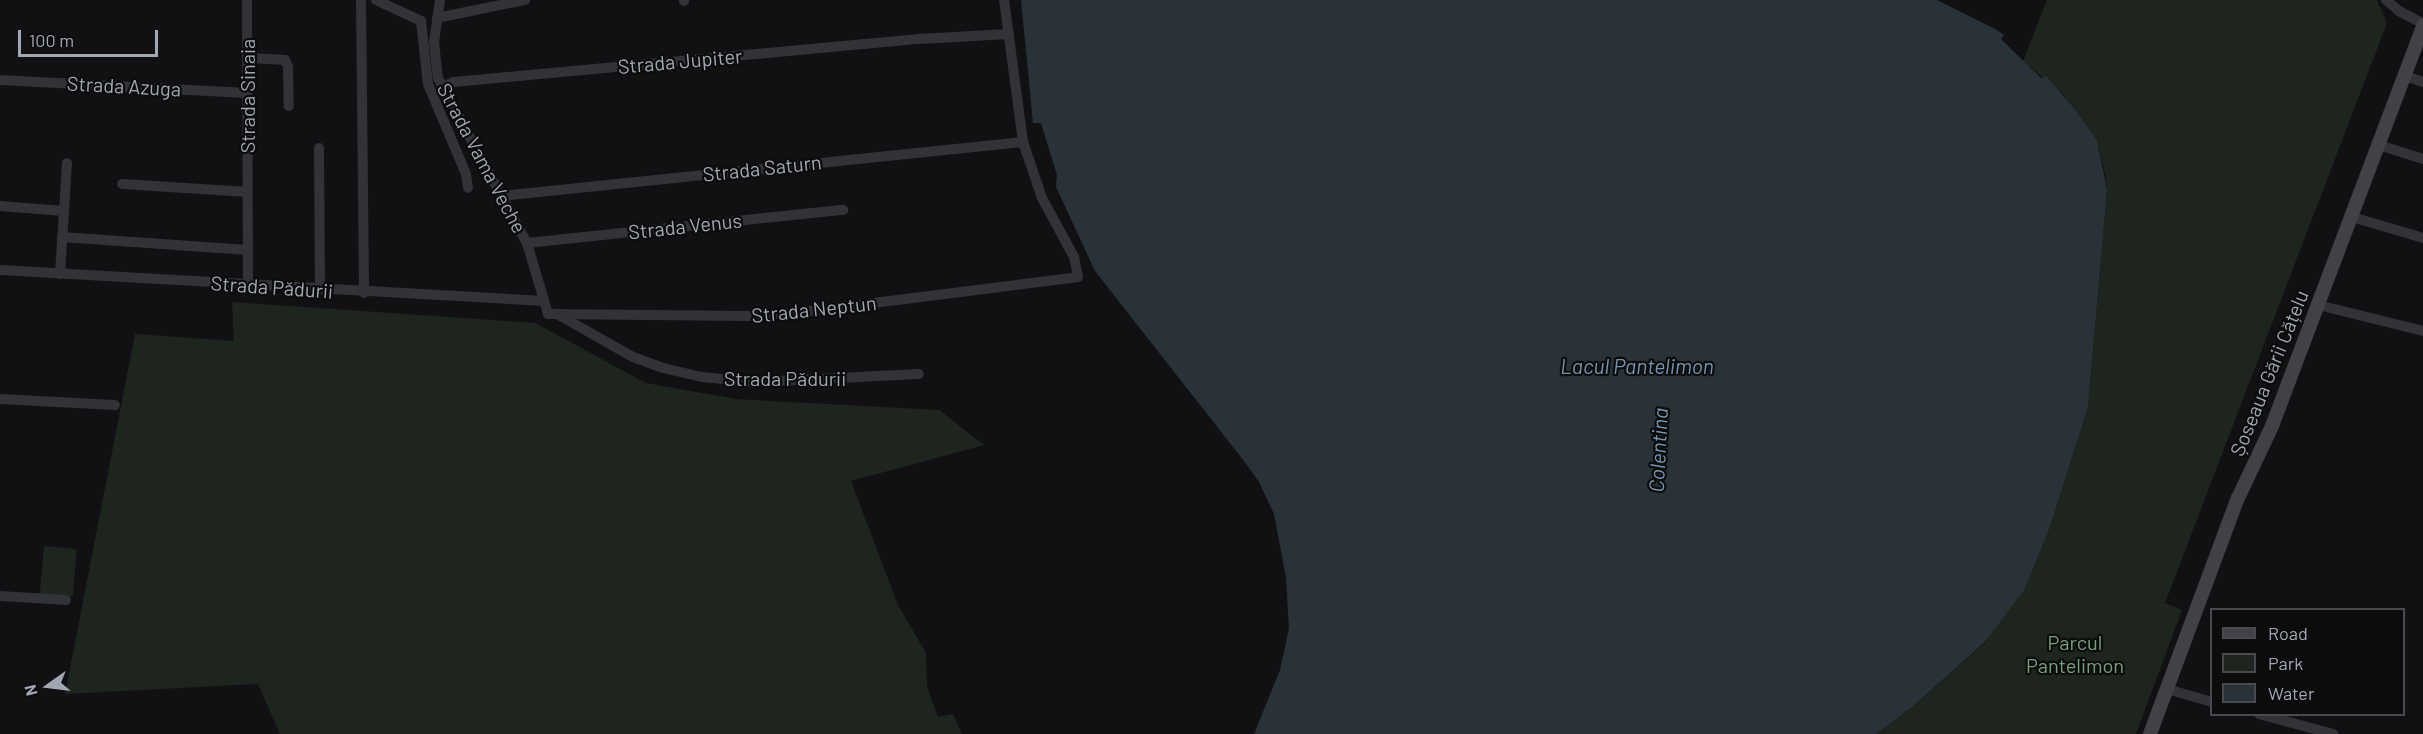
<!DOCTYPE html>
<meta charset="utf-8">
<style>
body{margin:0}
#map{position:relative;width:2423px;height:734px;overflow:hidden;background:#111113;font-family:Barlow,sans-serif}
div>[style]{position:absolute}
[style*='--x']{left:calc(var(--x)*1px);top:calc(var(--y)*1px);width:calc(var(--w)*1px);rotate:calc(var(--a)*1deg)}
.green>*{inset:0;background:#1d251e;transform-origin:0 0}
.water>*{inset:0;background:#293238}
.minor>*{height:10px;margin:-5px;padding:0 5px;transform-origin:5px;border-radius:5px;background:#323338}
.secondary>*{height:14px;margin:-7px;padding:0 7px;transform-origin:7px;border-radius:7px;background:#404248}
span{translate:-50% -50%;white-space:nowrap;text-align:center;line-height:1.15;-webkit-text-stroke:4.5px #0c0c0d;paint-order:stroke}
.street-label{font-size:20px;color:#a2a7b4}
.park-label{font-size:20px;color:#78a07a}
.water-label{font-size:21px;color:#7795b1;font-style:italic}
.legend{position:absolute;left:2210px;top:608px;width:195px;height:108px;box-sizing:border-box;background:#0c0c0d;border:2px solid #484a50;margin:0;padding:8px 10px;list-style:none;font-size:18px;color:#a2a7b4}
.legend li{display:flex;align-items:center;gap:12px;height:30px}
.legend b{width:30px;border:2px solid #484a50}
.north{position:absolute;left:18px;top:656px;width:60px;height:60px;-webkit-text-stroke:4px #0c0c0d;paint-order:stroke;rotate:256deg;font-size:16px;font-weight:700;line-height:24px;text-align:center;color:#a2a7b4}
.north::after{content:'';display:block;margin:auto;width:21px;height:27px;background:#a2a7b4;clip-path:polygon(50% 0,100% 100%,50% 72%,0 100%)}
.scale{position:absolute;left:18px;top:30px;width:140px;height:27px;box-sizing:border-box;border:3px solid #a2a7b4;border-top:0;padding-left:8px;font-size:18px;line-height:21px;white-space:nowrap;color:#a2a7b4;-webkit-text-stroke:4px #0c0c0d;paint-order:stroke}
</style>
<div id="map">
<div class="green">
<i style="clip-path:polygon(2047px 0,2377px 0,2387px 23px,2165px 603px,2182px 610px,2136px 734px,1876px 734px,1912px 707px,1985px 643px,2037px 555px,2050px 527px,2088px 407px,2107px 190px,2105px 174px,2097px 140px,2074px 108px,2062px 93px,2023px 61px)"></i>
<i style="clip-path:polygon(232px 302px,535px 323px,646px 383px,736px 399px,939px 410px,984px 445px,851px 481px,898px 605px,926px 653px,927px 687px,938px 717px,953px 714px,962px 734px,280px 734px,258px 684px,65px 694px,135px 334px,234px 341px)"></i>
<i style="left:44px;top:546px;width:33px;height:48px;rotate:5deg"></i>
</div>
<div class="water">
<i style="clip-path:polygon(1021px 0,1937px 0,1997px 30px,2004px 35px,2001px 39px,2041px 78px,2046px 76px,2074px 108px,2097px 140px,2107px 190px,2088px 407px,2050px 527px,2024px 590px,1985px 642px,1912px 707px,1876px 734px,1254px 734px,1280px 670px,1289px 628px,1286px 578px,1274px 514px,1259px 482px,1244px 461px,1095px 271px,1056px 187px,1057px 175px,1041px 123px,1033px 123px)"></i>
</div>
<div class="minor">
<i style="--x:247;--y:0;--w:286;--a:89.8"></i>
<i style="--x:361;--y:0;--w:293;--a:89.4"></i>
<i style="--x:376;--y:0;--w:50;--a:25"></i>
<i style="--x:421;--y:21;--w:63;--a:83.7"></i>
<i style="--x:428;--y:84;--w:98;--a:67.1"></i>
<i style="--x:466;--y:174;--w:14;--a:82"></i>
<i style="--x:440;--y:0;--w:42;--a:98.1"></i>
<i style="--x:434;--y:42;--w:36;--a:84"></i>
<i style="--x:438;--y:78;--w:187;--a:61.7"></i>
<i style="--x:527;--y:243;--w:74;--a:73.5"></i>
<i style="--x:548;--y:314;--w:202;--a:0.6"></i>
<i style="--x:750;--y:316;--w:44;--a:-3.9"></i>
<i style="--x:794;--y:313;--w:286;--a:-7.2"></i>
<i style="--x:1078;--y:277;--w:20;--a:-101"></i>
<i style="--x:1074;--y:257;--w:67;--a:-118.5"></i>
<i style="--x:1042;--y:198;--w:59;--a:-108.7"></i>
<i style="--x:1023;--y:142;--w:143;--a:-97.6"></i>
<i style="--x:684;--y:0;--w:1;--a:90"></i>
<i style="--x:2386;--y:0;--w:17;--a:40"></i>
<i style="--x:2399;--y:11;--w:27;--a:28"></i>
<i style="--x:437;--y:18;--w:90;--a:-11.6"></i>
<i style="--x:247;--y:58;--w:38;--a:3"></i>
<i style="--x:285;--y:60;--w:8;--a:67"></i>
<i style="--x:288;--y:67;--w:39;--a:89"></i>
<i style="--x:2405;--y:76;--w:19;--a:18"></i>
<i style="--x:0;--y:80;--w:247;--a:3"></i>
<i style="--x:442;--y:87;--w:13;--a:-23"></i>
<i style="--x:454;--y:82;--w:467;--a:-5.3"></i>
<i style="--x:919;--y:39;--w:90;--a:-3.2"></i>
<i style="--x:2379;--y:145;--w:46;--a:17.7"></i>
<i style="--x:319;--y:148;--w:142;--a:89.6"></i>
<i style="--x:122;--y:184;--w:126;--a:3.6"></i>
<i style="--x:501;--y:196;--w:525;--a:-5.91"></i>
<i style="--x:0;--y:206;--w:64;--a:4.5"></i>
<i style="--x:2352;--y:217;--w:74;--a:16.5"></i>
<i style="--x:62;--y:237;--w:186;--a:4"></i>
<i style="--x:527;--y:243;--w:318;--a:-6"></i>
<i style="--x:0;--y:270;--w:545;--a:3.26"></i>
<i style="--x:60;--y:274;--w:111;--a:-86.4"></i>
<i style="--x:2318;--y:305;--w:108;--a:13.9"></i>
<i style="--x:557;--y:314;--w:87;--a:29.5"></i>
<i style="--x:633;--y:357;--w:32;--a:20"></i>
<i style="--x:663;--y:368;--w:40;--a:13"></i>
<i style="--x:702;--y:377;--w:53;--a:5.4"></i>
<i style="--x:755;--y:382;--w:164;--a:-2.8"></i>
<i style="--x:0;--y:399;--w:115;--a:3"></i>
<i style="--x:0;--y:596;--w:66;--a:3.5"></i>
<i style="--x:2167;--y:689;--w:47;--a:16.1"></i>
<i style="--x:2259;--y:714;--w:77;--a:15.1"></i>
</div>
<div class="secondary">
<i style="--x:2150;--y:734;--w:252;--a:-69.6"></i>
<i style="--x:2238;--y:498;--w:80;--a:-64.7"></i>
<i style="--x:2272;--y:426;--w:428;--a:-69.3"></i>
</div>
<div class="street-label">
<span style="left:680px;top:61px;rotate:-5deg">Strada Jupiter</span>
<span style="left:124px;top:86px;rotate:3deg">Strada Azuga</span>
<span style="left:247px;top:96px;rotate:-90deg">Strada Sinaia</span>
<span style="left:482px;top:158px;rotate:62deg">Strada Vama Veche</span>
<span style="left:762px;top:168px;rotate:-6deg">Strada Saturn</span>
<span style="left:685px;top:226px;rotate:-6deg">Strada Venus</span>
<span style="left:272px;top:287px;rotate:4deg">Strada Pădurii</span>
<span style="left:814px;top:309px;rotate:-6deg">Strada Neptun</span>
<span style="left:2269px;top:373px;rotate:-68deg">Șoseaua Gării Cățelu</span>
<span style="left:785px;top:378px">Strada Pădurii</span>
</div>
<div class="park-label">
<span style="left:2075px;top:654px">Parcul<br>Pantelimon</span>
</div>
<div class="water-label">
<span style="left:1637px;top:366px">Lacul Pantelimon</span>
<span style="left:1658px;top:450px;rotate:-87deg">Colentina</span>
</div>
<ul class="legend">
<li><b style="height:8px;background:#404248"></b>Road</li>
<li><b style="height:16px;background:#1d251e"></b>Park</li>
<li><b style="height:16px;background:#293238"></b>Water</li>
</ul>
<div class="north">N</div>
<div class="scale">100 m</div>
</div>
